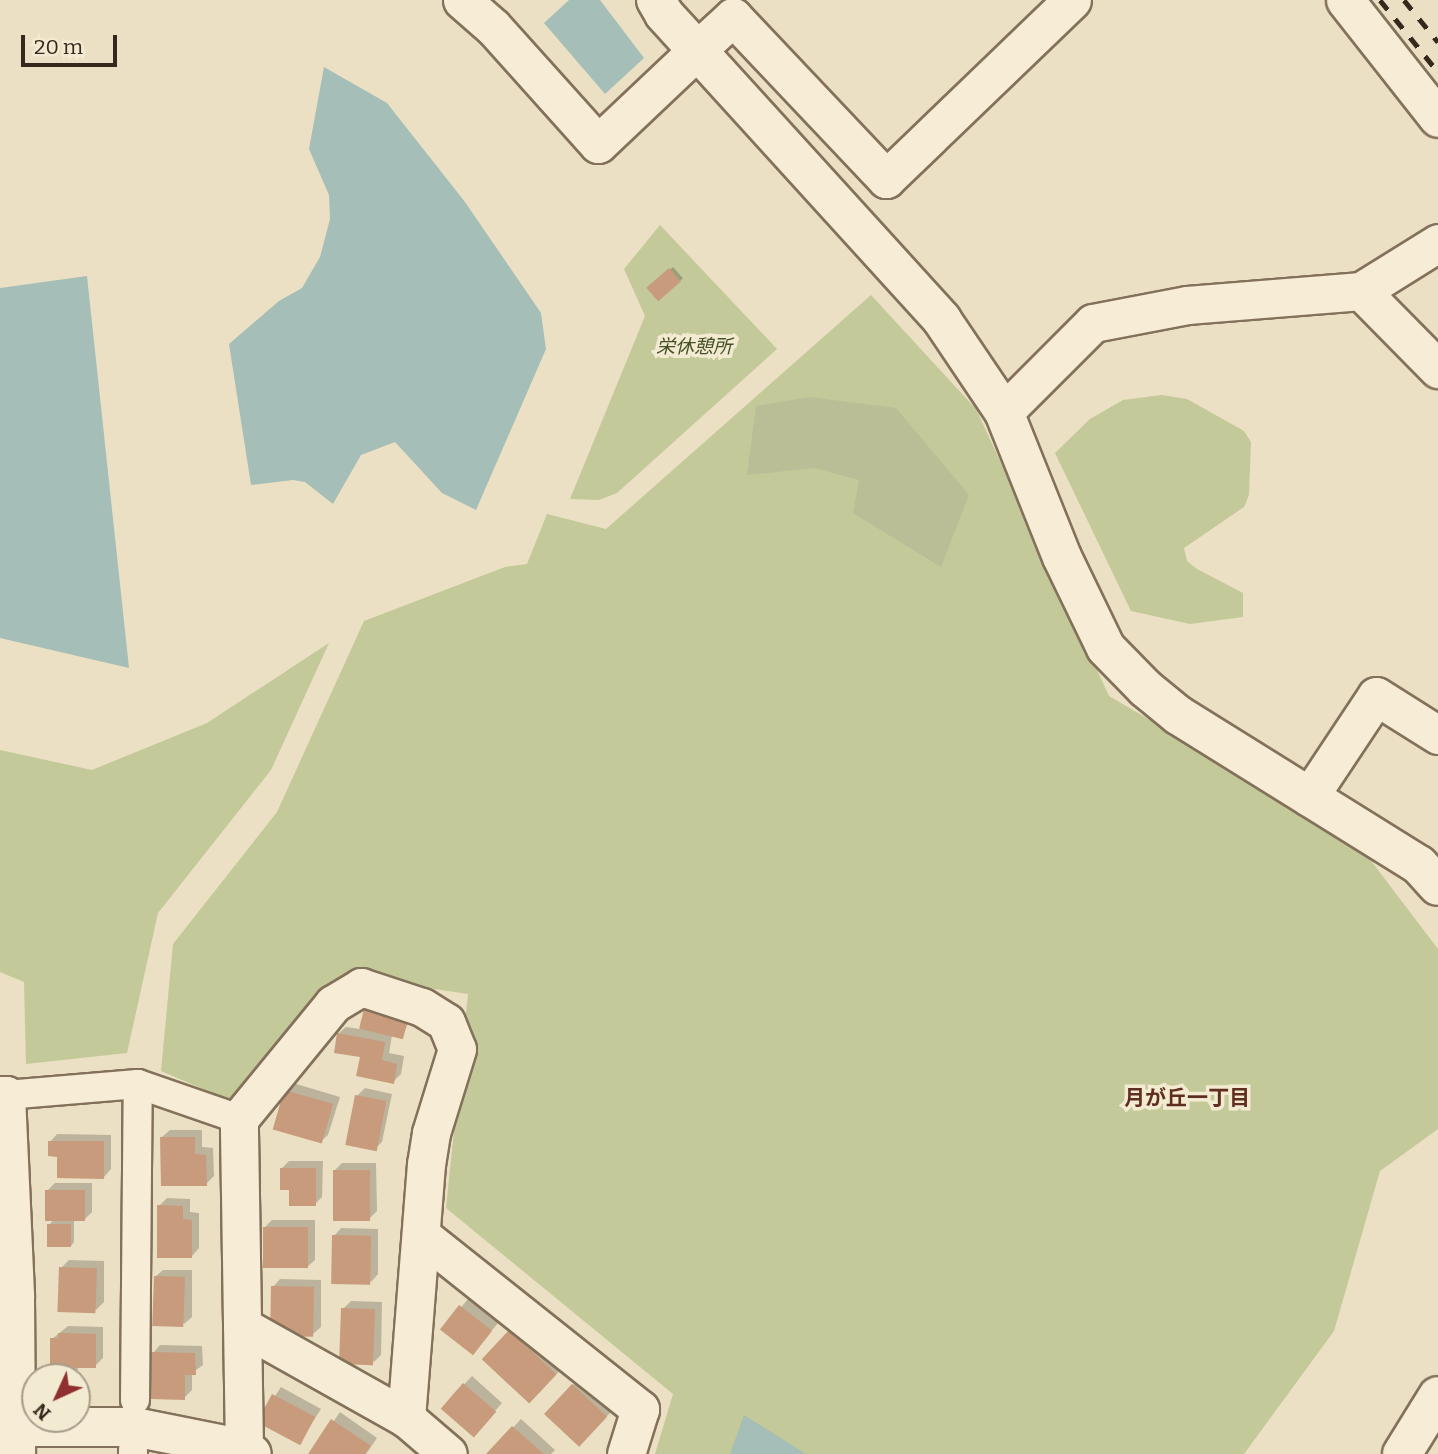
<!DOCTYPE html>
<meta charset="utf-8">
<style>
body{margin:0}
#map{position:relative;width:1438px;height:1454px;overflow:hidden;background:#ebe0c3;font-family:Bitter,"Noto Sans JP",serif}
div>[style]{position:absolute}
[style*='--x']{left:calc(var(--x)*1px);top:calc(var(--y)*1px);width:calc(var(--w)*1px);rotate:calc(var(--a)*1deg)}
.green>*{inset:0;background:#c3c998}
.cemetery>*{inset:0;background:#b9be97}
.water>*{inset:0;background:#a5beb7}
.shadow>*{inset:0;background:#0003;transform-origin:0 0}
.building>*{inset:0;background:#c79b7b;transform-origin:0 0}
.roads{filter:drop-shadow(2px 0 #84715b) drop-shadow(-2px 0 #84715b) drop-shadow(0 2px #84715b) drop-shadow(0 -2px #84715b)}
.pedestrian>*{height:28px;margin:-14px;padding:0 14px;transform-origin:14px;border-radius:14px;background:#f7edd6}
.minor>*{height:37px;margin:-18.5px;padding:0 18.5px;transform-origin:18.5px;border-radius:18.5px;background:#f7edd6}
.tertiary>*{height:38px;margin:-19px;padding:0 19px;transform-origin:19px;border-radius:19px;background:#f7edd6}
.rail>*{height:5px;margin-top:-2.5px;transform-origin:0;background:repeating-linear-gradient(90deg,#35291e 0 12px,transparent 0 24px)}
span{translate:-50% -50%;white-space:nowrap;text-align:center;line-height:1.15;-webkit-text-stroke:7px #f3ead2;paint-order:stroke}
.park-label{font-size:19px;color:#455026;font-style:italic}
.neighbourhood-label{font-size:21px;color:#5f2e20;font-weight:700}
.north{position:absolute;left:21px;top:1363px;width:70px;height:70px;box-sizing:border-box;background:#f3ead2;border:2px solid #a79d8a;border-radius:50%;rotate:225deg;font-size:19px;font-weight:700;line-height:28px;text-align:center;color:#35291e}
.north::after{content:'';display:block;margin:auto;width:24px;height:32px;background:#902f2f;clip-path:polygon(50% 0,100% 100%,50% 72%,0 100%)}
.scale{position:absolute;left:21px;top:35px;width:96px;height:32px;box-sizing:border-box;border:4px solid #35291e;border-top:0;padding-left:9px;font-size:21px;line-height:24px;white-space:nowrap;color:#35291e;-webkit-text-stroke:5px #f3ead2;paint-order:stroke}
</style>
<div id="map">
<div class="green">
<i style="clip-path:polygon(660px 225px,777px 349px,617px 493px,599px 500px,570px 499px,645px 316px,624px 269px)"></i>
<i style="clip-path:polygon(871px 295px,976px 409px,1109px 696px,1356px 841px,1438px 949px,1438px 1129px,1380px 1171px,1334px 1331px,1244px 1454px,655px 1454px,673px 1394px,446px 1208px,468px 994px,368px 979px,316px 996px,231px 1101px,161px 1071px,173px 944px,277px 812px,364px 621px,505px 567px,527px 564px,547px 514px,606px 529px)"></i>
<i style="clip-path:polygon(1162px 395px,1187px 399px,1244px 431px,1251px 442px,1249px 495px,1244px 507px,1184px 548px,1187px 561px,1197px 569px,1243px 593px,1243px 617px,1190px 624px,1131px 611px,1055px 453px,1090px 419px,1123px 400px)"></i>
<i style="clip-path:polygon(329px 643px,271px 770px,158px 913px,127px 1053px,26px 1064px,24px 982px,0 972px,0 750px,92px 770px,207px 723px)"></i>
</div>
<div class="cemetery">
<i style="clip-path:polygon(809px 397px,896px 408px,969px 495px,941px 567px,853px 513px,859px 480px,814px 468px,747px 475px,756px 406px)"></i>
</div>
<div class="water">
<i style="clip-path:polygon(569px 0,600px 0,644px 58px,605px 94px,544px 23px)"></i>
<i style="clip-path:polygon(324px 67px,387px 103px,465px 202px,541px 313px,546px 349px,476px 510px,442px 493px,395px 442px,361px 455px,333px 504px,305px 482px,293px 480px,251px 485px,229px 344px,279px 301px,302px 288px,320px 257px,330px 219px,329px 195px,309px 149px)"></i>
<i style="clip-path:polygon(87px 276px,129px 668px,0 638px,0 288px)"></i>
<i style="clip-path:polygon(744px 1415px,806px 1454px,730px 1454px)"></i>
</div>
<div class="shadow">
<i style="left:673px;top:267px;width:15px;height:33px;rotate:48deg"></i>
<i style="clip-path:polygon(369px 1006px,410px 1017px,403px 1037px,392px 1035px,389px 1053px,404px 1056px,401px 1074px,393px 1082px,338px 1034px,346px 1027px,360px 1029px)"></i>
<i style="clip-path:polygon(293px 1083px,340px 1097px,328px 1135px,320px 1142px,286px 1090px)"></i>
<i style="clip-path:polygon(365px 1088px,392px 1094px,382px 1142px,374px 1150px,357px 1096px)"></i>
<i style="clip-path:polygon(170px 1130px,202px 1130px,202px 1147px,213px 1148px,214px 1176px,206px 1184px,162px 1137px)"></i>
<i style="clip-path:polygon(57px 1134px,111px 1135px,111px 1169px,104px 1177px,58px 1155px,50px 1142px)"></i>
<i style="clip-path:polygon(289px 1161px,323px 1161px,322px 1197px,315px 1204px,291px 1188px,282px 1168px)"></i>
<i style="clip-path:polygon(342px 1163px,376px 1163px,377px 1211px,369px 1219px,335px 1170px)"></i>
<i style="clip-path:polygon(55px 1183px,92px 1183px,92px 1212px,84px 1220px,74px 1220px,74px 1242px,71px 1246px,49px 1225px,54px 1219px,47px 1191px)"></i>
<i style="clip-path:polygon(167px 1198px,190px 1199px,190px 1212px,199px 1213px,199px 1248px,192px 1256px,159px 1206px)"></i>
<i style="clip-path:polygon(272px 1220px,315px 1220px,315px 1260px,307px 1267px,264px 1228px)"></i>
<i style="clip-path:polygon(341px 1228px,378px 1229px,378px 1274px,371px 1282px,334px 1236px)"></i>
<i style="clip-path:polygon(69px 1260px,104px 1261px,104px 1302px,96px 1310px,61px 1268px)"></i>
<i style="clip-path:polygon(163px 1270px,192px 1270px,192px 1317px,184px 1324px,155px 1277px)"></i>
<i style="clip-path:polygon(280px 1279px,321px 1280px,321px 1327px,313px 1334px,273px 1287px)"></i>
<i style="clip-path:polygon(468px 1299px,498px 1323px,480px 1345px,443px 1329px)"></i>
<i style="clip-path:polygon(351px 1301px,382px 1302px,381px 1355px,374px 1362px,343px 1309px)"></i>
<i style="clip-path:polygon(518px 1324px,564px 1366px,538px 1394px,510px 1332px)"></i>
<i style="clip-path:polygon(68px 1326px,103px 1327px,103px 1358px,95px 1366px,78px 1366px,77px 1381px,77px 1377px,52px 1377px,52px 1339px)"></i>
<i style="clip-path:polygon(160px 1345px,202px 1346px,203px 1365px,192px 1373px,192px 1390px,184px 1398px,153px 1353px)"></i>
<i style="clip-path:polygon(472px 1376px,502px 1403px,480px 1428px,442px 1408px)"></i>
<i style="clip-path:polygon(580px 1378px,614px 1409px,579px 1445px,573px 1385px)"></i>
<i style="clip-path:polygon(281px 1387px,321px 1409px,299px 1443px,258px 1422px)"></i>
<i style="clip-path:polygon(340px 1412px,377px 1438px,366px 1454px,311px 1454px)"></i>
<i style="clip-path:polygon(521px 1419px,555px 1450px,551px 1454px,489px 1454px)"></i>
</div>
<div class="building">
<i style="left:669px;top:268px;width:18px;height:30px;rotate:49deg"></i>
<i style="left:364px;top:1009px;width:45px;height:20px;rotate:14deg"></i>
<i style="clip-path:polygon(337px 1033px,385px 1042px,382px 1060px,397px 1064px,394px 1084px,356px 1076px,360px 1057px,334px 1053px)"></i>
<i style="left:284px;top:1090px;width:51px;height:41px;rotate:16deg"></i>
<i style="left:355px;top:1095px;width:32px;height:51px;rotate:11deg"></i>
<i style="clip-path:polygon(160px 1137px,195px 1137px,195px 1154px,206px 1155px,207px 1186px,161px 1186px)"></i>
<i style="clip-path:polygon(48px 1141px,104px 1141px,104px 1179px,57px 1178px,57px 1157px,48px 1156px)"></i>
<i style="clip-path:polygon(280px 1168px,316px 1168px,316px 1206px,289px 1206px,289px 1190px,280px 1190px)"></i>
<i style="left:333px;top:1170px;width:37px;height:51px"></i>
<i style="left:45px;top:1190px;width:40px;height:31px"></i>
<i style="clip-path:polygon(157px 1205px,183px 1206px,183px 1219px,192px 1220px,192px 1258px,157px 1258px)"></i>
<i style="left:47px;top:1224px;width:24px;height:23px"></i>
<i style="left:263px;top:1227px;width:45px;height:41px"></i>
<i style="left:332px;top:1235px;width:39px;height:49px;rotate:1deg"></i>
<i style="left:59px;top:1267px;width:38px;height:45px;rotate:2deg"></i>
<i style="left:154px;top:1276px;width:31px;height:50px;rotate:2deg"></i>
<i style="left:271px;top:1286px;width:43px;height:50px;rotate:1deg"></i>
<i style="left:459px;top:1305px;width:42px;height:31px;rotate:38deg"></i>
<i style="left:341px;top:1308px;width:34px;height:56px;rotate:2deg"></i>
<i style="left:509px;top:1330px;width:65px;height:40px;rotate:43deg"></i>
<i style="clip-path:polygon(58px 1333px,96px 1334px,96px 1368px,71px 1368px,71px 1377px,50px 1377px,50px 1338px,58px 1338px)"></i>
<i style="clip-path:polygon(151px 1352px,195px 1353px,196px 1375px,185px 1375px,185px 1400px,151px 1399px)"></i>
<i style="left:463px;top:1383px;width:44px;height:34px;rotate:41deg"></i>
<i style="left:572px;top:1384px;width:48px;height:41px;rotate:43deg"></i>
<i style="left:272px;top:1394px;width:49px;height:32px;rotate:28deg"></i>
<i style="clip-path:polygon(331px 1419px,371px 1446px,365px 1454px,308px 1454px)"></i>
<i style="clip-path:polygon(512px 1426px,544px 1454px,486px 1454px)"></i>
</div>
<div class="roads">
<div class="pedestrian">
<i style="--x:6;--y:1095;--w:132;--a:-4.8"></i>
<i style="--x:138;--y:1084;--w:107;--a:19.1"></i>
<i style="--x:135;--y:1400;--w:316;--a:-89.5"></i>
<i style="--x:133;--y:1454;--w:4;--a:-90"></i>
</div>
<div class="minor">
<i style="--x:462;--y:0;--w:41;--a:41.1"></i>
<i style="--x:493;--y:27;--w:157;--a:48.1"></i>
<i style="--x:598;--y:144;--w:124;--a:-43.4"></i>
<i style="--x:1345;--y:0;--w:150;--a:51.8"></i>
<i style="--x:697;--y:50;--w:49;--a:-42.5"></i>
<i style="--x:733;--y:17;--w:223;--a:46.6"></i>
<i style="--x:886;--y:179;--w:258;--a:-43.9"></i>
<i style="--x:1361;--y:291;--w:110;--a:45.4"></i>
<i style="--x:1004;--y:412;--w:126;--a:-45"></i>
<i style="--x:1093;--y:323;--w:96;--a:-10.8"></i>
<i style="--x:1187;--y:305;--w:175;--a:-4.6"></i>
<i style="--x:1361;--y:291;--w:91;--a:-31.9"></i>
<i style="--x:1309;--y:797;--w:121;--a:-56.4"></i>
<i style="--x:1376;--y:696;--w:73;--a:32.2"></i>
<i style="--x:0;--y:1095;--w:6;--a:0"></i>
<i style="--x:6;--y:1095;--w:202;--a:87.4"></i>
<i style="--x:15;--y:1297;--w:157;--a:89.6"></i>
<i style="--x:421;--y:1235;--w:280;--a:38.5"></i>
<i style="--x:640;--y:1409;--w:47;--a:107.3"></i>
<i style="--x:242;--y:1326;--w:188;--a:29.3"></i>
<i style="--x:406;--y:1418;--w:55;--a:40.6"></i>
<i style="--x:244;--y:1449;--w:330;--a:-90.9"></i>
<i style="--x:239;--y:1119;--w:149;--a:-50.7"></i>
<i style="--x:333;--y:1004;--w:33;--a:-31"></i>
<i style="--x:361;--y:987;--w:64;--a:18.2"></i>
<i style="--x:422;--y:1007;--w:28;--a:32"></i>
<i style="--x:446;--y:1022;--w:29;--a:68"></i>
<i style="--x:457;--y:1049;--w:88;--a:107.2"></i>
<i style="--x:431;--y:1133;--w:31;--a:99"></i>
<i style="--x:426;--y:1164;--w:255;--a:94.5"></i>
</div>
<div class="tertiary">
<i style="--x:656;--y:0;--w:16;--a:60"></i>
<i style="--x:664;--y:14;--w:413;--a:47.7"></i>
<i style="--x:942;--y:320;--w:111;--a:56"></i>
<i style="--x:1004;--y:412;--w:156;--a:68.2"></i>
<i style="--x:1062;--y:557;--w:101;--a:64.2"></i>
<i style="--x:1106;--y:648;--w:56;--a:45.7"></i>
<i style="--x:1145;--y:688;--w:43;--a:39.3"></i>
<i style="--x:1178;--y:715;--w:284;--a:31.9"></i>
<i style="--x:1419;--y:865;--w:28;--a:48"></i>
<i style="--x:0;--y:1427;--w:134;--a:0"></i>
<i style="--x:134;--y:1427;--w:112;--a:11.3"></i>
<i style="--x:244;--y:1449;--w:9;--a:32"></i>
<i style="--x:1402;--y:1454;--w:68;--a:-58.2"></i>
</div>
</div>
<div class="rail">
<i style="--x:1380;--y:0;--w:92;--a:51.1"></i>
<i style="--x:1404;--y:0;--w:54;--a:51"></i>
</div>
<div class="park-label">
<span style="left:694px;top:347px">栄休憩所</span>
</div>
<div class="neighbourhood-label">
<span style="left:1187px;top:1098px">月が丘一丁目</span>
</div>
<div class="north">N</div>
<div class="scale">20 m</div>
</div>
